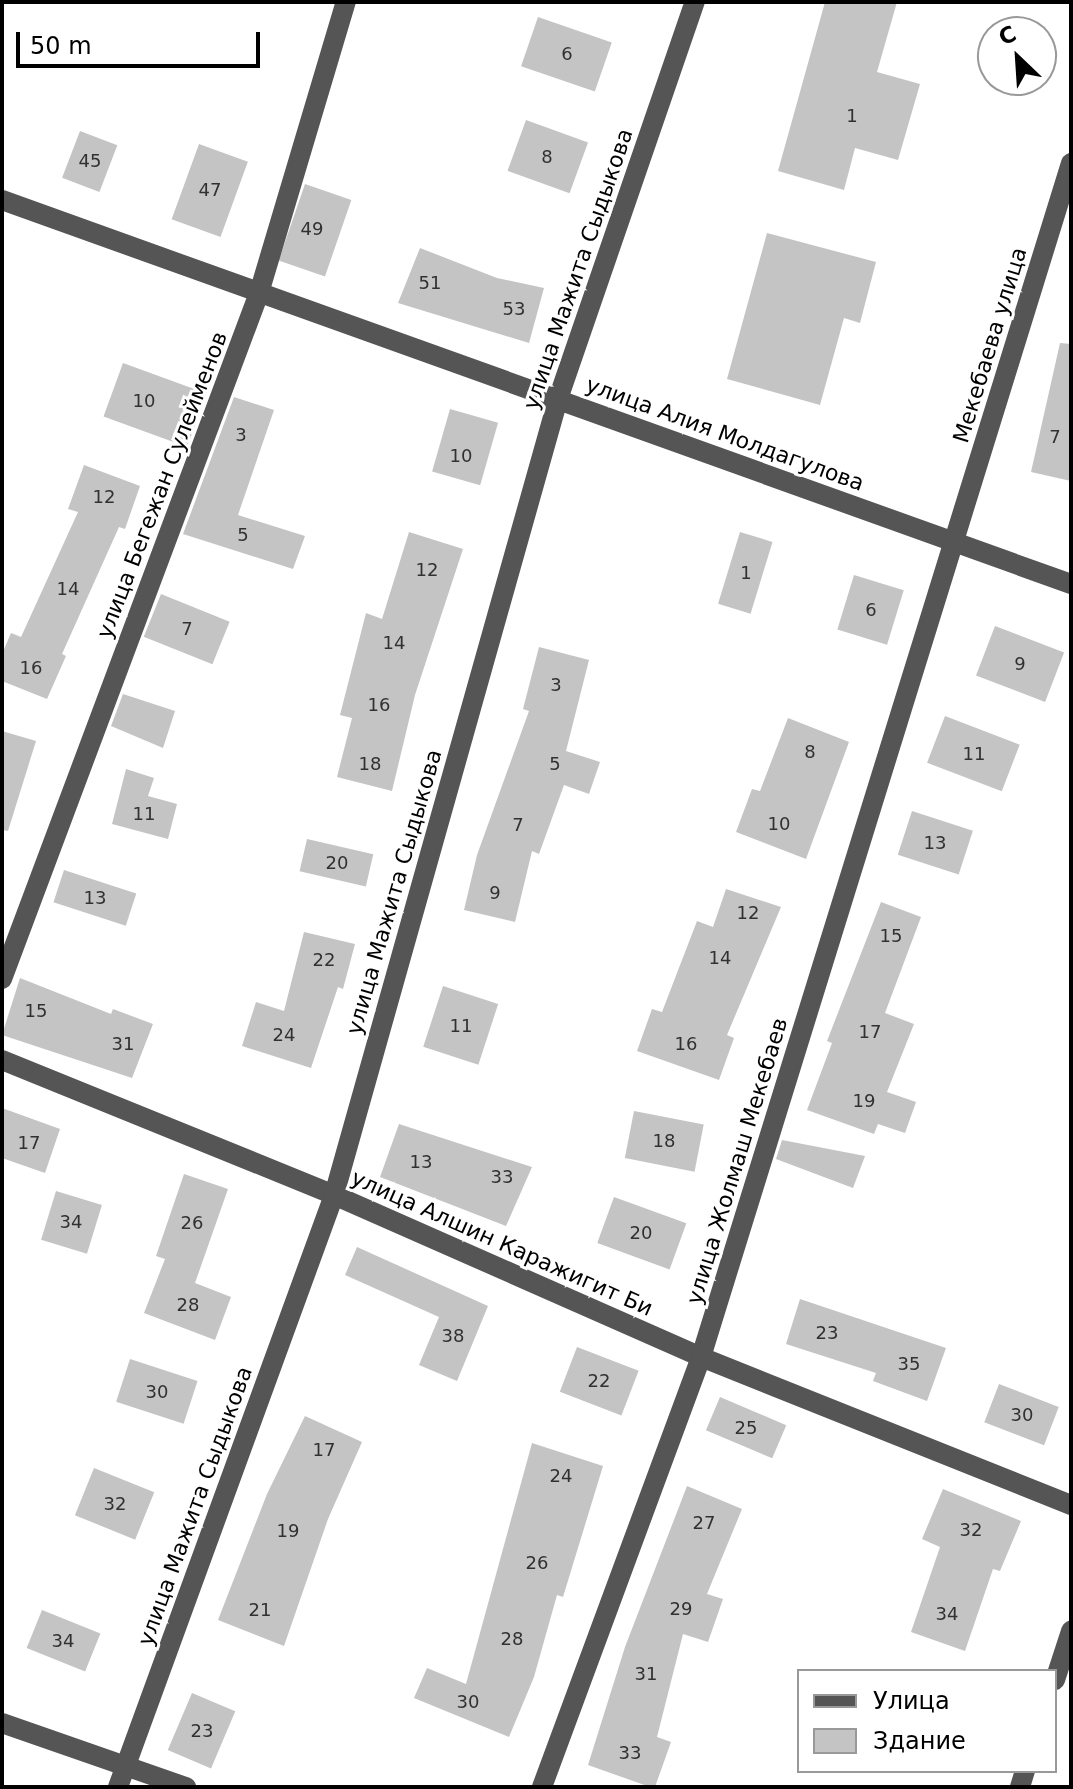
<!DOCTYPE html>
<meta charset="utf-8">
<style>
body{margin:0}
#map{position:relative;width:1073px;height:1789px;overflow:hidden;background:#fff;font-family:"DejaVu Sans",sans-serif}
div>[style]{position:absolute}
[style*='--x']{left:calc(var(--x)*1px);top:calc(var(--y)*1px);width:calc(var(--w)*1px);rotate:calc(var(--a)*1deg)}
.building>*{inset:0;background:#c4c4c4;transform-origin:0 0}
.minor>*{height:20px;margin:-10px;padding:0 10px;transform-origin:10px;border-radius:10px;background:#555}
span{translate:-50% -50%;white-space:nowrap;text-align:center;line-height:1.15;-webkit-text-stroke:6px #fff;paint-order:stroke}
.number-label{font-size:18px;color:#313131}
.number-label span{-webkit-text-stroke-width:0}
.street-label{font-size:22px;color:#000}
.frame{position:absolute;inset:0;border:4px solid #000;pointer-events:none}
.legend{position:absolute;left:797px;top:1669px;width:260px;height:104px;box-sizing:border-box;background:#fff;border:2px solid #999;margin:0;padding:10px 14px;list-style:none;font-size:24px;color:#000}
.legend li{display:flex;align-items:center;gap:16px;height:40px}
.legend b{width:40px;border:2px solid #999}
.north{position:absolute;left:977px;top:16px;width:80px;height:80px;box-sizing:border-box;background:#fff;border:2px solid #999;border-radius:50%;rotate:335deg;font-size:22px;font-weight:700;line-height:32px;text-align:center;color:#000}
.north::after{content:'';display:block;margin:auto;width:28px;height:36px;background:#000;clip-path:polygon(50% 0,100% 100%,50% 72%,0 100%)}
.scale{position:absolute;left:16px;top:32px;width:244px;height:36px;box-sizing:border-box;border:4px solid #000;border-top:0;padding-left:10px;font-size:24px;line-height:28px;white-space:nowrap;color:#000;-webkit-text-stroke:6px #fff;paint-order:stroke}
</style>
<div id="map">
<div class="building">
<i style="clip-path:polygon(825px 2px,897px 2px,877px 72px,920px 84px,898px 160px,855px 148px,844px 190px,778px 171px)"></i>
<i style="left:538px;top:17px;width:78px;height:52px;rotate:19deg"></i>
<i style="left:526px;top:120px;width:66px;height:54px;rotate:20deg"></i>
<i style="left:80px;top:131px;width:40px;height:50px;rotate:21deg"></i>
<i style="left:199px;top:144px;width:52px;height:80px;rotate:20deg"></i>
<i style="left:305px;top:184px;width:49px;height:81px;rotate:19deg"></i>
<i style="clip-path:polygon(767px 233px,876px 262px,860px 323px,844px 318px,820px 405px,727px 379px)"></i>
<i style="clip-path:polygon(420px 248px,497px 278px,544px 288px,529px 343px,398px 303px)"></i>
<i style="clip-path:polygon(1060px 343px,1071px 344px,1071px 481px,1031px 472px)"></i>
<i style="left:123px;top:363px;width:89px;height:57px;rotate:20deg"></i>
<i style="clip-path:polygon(234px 397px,274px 410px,238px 515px,305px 536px,293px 569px,183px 534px)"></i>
<i style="left:450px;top:409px;width:50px;height:65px;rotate:16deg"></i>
<i style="clip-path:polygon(84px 465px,140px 486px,125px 529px,119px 527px,62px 654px,66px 656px,47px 699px,2px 681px,2px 654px,11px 633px,21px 637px,78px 512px,68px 509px)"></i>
<i style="clip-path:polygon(409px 532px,463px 549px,415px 695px,392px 791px,337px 777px,352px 718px,340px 715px,366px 613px,382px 619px)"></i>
<i style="left:740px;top:532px;width:34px;height:75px;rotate:17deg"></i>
<i style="left:854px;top:575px;width:52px;height:57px;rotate:17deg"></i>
<i style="left:161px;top:594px;width:74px;height:46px;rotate:22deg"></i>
<i style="left:995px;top:626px;width:74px;height:53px;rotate:21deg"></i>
<i style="clip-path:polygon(539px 647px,589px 660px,566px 751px,600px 762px,589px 794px,564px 785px,539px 854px,532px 851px,515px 922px,464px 910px,477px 855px,529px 711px,523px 709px)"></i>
<i style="clip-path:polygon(123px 694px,175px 711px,163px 748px,111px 726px)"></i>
<i style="left:945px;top:716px;width:80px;height:50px;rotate:21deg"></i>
<i style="clip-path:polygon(788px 718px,849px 742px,806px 859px,736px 832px,752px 789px,760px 791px)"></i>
<i style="clip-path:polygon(2px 731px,36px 741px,8px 831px,2px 830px)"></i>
<i style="clip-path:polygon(126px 769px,154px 778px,148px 796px,177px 804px,168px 839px,112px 824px)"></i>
<i style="left:912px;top:811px;width:64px;height:46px;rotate:18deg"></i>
<i style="left:307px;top:839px;width:68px;height:33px;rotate:13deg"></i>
<i style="left:64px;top:870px;width:76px;height:34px;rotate:18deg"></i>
<i style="clip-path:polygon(726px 889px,781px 907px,727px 1035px,734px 1038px,719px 1080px,637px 1051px,652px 1009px,662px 1012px,697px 921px,713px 927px)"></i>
<i style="clip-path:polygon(881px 902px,921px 917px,885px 1013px,914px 1024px,887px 1092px,916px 1102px,905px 1133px,878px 1124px,874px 1134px,807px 1110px,832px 1043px,827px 1041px)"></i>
<i style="clip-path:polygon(304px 932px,355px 944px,343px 989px,338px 987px,311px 1068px,242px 1046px,256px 1002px,284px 1011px)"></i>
<i style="clip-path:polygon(20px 978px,111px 1014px,113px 1009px,153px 1024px,132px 1078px,2px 1035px)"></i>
<i style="left:443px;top:986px;width:58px;height:64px;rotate:18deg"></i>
<i style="clip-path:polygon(2px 1108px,60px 1129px,45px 1173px,2px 1158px)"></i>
<i style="left:634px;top:1111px;width:71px;height:48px;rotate:11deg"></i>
<i style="clip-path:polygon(399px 1124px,532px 1167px,506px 1226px,380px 1177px)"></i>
<i style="clip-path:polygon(782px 1140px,865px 1156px,853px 1188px,776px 1159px)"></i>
<i style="clip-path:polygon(184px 1174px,228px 1189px,195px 1283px,231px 1297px,215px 1340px,144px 1313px,165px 1259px,156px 1256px)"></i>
<i style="left:56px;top:1191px;width:48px;height:51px;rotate:17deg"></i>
<i style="left:614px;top:1197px;width:77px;height:49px;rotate:20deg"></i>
<i style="clip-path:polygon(357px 1247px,488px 1306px,457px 1381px,419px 1365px,439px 1317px,345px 1275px)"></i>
<i style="clip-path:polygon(800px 1299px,946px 1348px,927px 1401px,873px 1381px,876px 1373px,786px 1344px)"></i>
<i style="left:577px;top:1347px;width:66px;height:48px;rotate:21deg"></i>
<i style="left:130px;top:1359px;width:71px;height:45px;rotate:18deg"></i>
<i style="left:999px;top:1384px;width:64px;height:41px;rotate:21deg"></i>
<i style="left:720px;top:1397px;width:72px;height:36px;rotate:23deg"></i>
<i style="clip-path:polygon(305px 1416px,362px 1442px,328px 1519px,284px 1646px,218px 1620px,267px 1494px)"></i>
<i style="clip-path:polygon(532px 1443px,603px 1466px,563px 1597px,557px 1595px,534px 1677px,509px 1737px,414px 1698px,427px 1668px,466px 1684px)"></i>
<i style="left:94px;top:1468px;width:65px;height:51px;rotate:22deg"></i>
<i style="clip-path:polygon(687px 1486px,742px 1509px,707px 1594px,723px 1599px,708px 1642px,683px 1634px,657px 1737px,671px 1742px,655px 1787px,650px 1787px,588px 1765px,625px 1647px)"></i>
<i style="clip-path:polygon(943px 1489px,1021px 1521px,1000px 1571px,993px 1569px,965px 1651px,911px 1632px,940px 1547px,922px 1539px)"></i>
<i style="left:42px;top:1610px;width:63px;height:41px;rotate:22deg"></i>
<i style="left:192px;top:1693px;width:47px;height:62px;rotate:23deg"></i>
</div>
<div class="minor">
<i style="--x:2;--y:200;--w:1136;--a:19.76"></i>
<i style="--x:2;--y:979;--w:733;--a:-69.46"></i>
<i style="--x:259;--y:293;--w:304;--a:-73.4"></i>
<i style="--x:2;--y:1060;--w:358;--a:22.1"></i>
<i style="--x:334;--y:1195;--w:401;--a:23.8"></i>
<i style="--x:701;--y:1357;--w:399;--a:21.8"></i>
<i style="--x:1055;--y:1680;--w:52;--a:-71.9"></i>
<i style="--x:2;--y:1723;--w:195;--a:19.2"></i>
<i style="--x:118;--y:1787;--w:630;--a:-69.95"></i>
<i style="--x:334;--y:1195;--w:827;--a:-74.28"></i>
<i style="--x:558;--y:399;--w:420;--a:-71"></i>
<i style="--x:542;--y:1787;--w:458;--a:-69.7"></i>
<i style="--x:701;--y:1357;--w:1250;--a:-72.78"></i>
<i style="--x:1020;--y:1787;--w:17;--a:-73"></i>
</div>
<div class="number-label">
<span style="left:567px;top:54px">6</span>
<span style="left:852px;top:116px">1</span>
<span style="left:547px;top:157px">8</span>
<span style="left:90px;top:161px">45</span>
<span style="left:210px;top:190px">47</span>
<span style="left:312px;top:229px">49</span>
<span style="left:430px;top:283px">51</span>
<span style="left:514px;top:309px">53</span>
<span style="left:144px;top:401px">10</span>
<span style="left:241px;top:435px">3</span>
<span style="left:1055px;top:437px">7</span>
<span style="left:461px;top:456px">10</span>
<span style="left:104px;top:497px">12</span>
<span style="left:243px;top:535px">5</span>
<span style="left:427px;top:570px">12</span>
<span style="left:746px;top:573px">1</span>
<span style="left:68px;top:589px">14</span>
<span style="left:871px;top:610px">6</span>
<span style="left:187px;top:629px">7</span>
<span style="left:394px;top:643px">14</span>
<span style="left:1020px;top:664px">9</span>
<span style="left:31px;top:668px">16</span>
<span style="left:556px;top:685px">3</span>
<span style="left:379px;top:705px">16</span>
<span style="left:810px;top:752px">8</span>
<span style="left:974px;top:754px">11</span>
<span style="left:370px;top:764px">18</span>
<span style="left:555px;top:764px">5</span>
<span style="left:144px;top:814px">11</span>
<span style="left:779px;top:824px">10</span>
<span style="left:518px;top:825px">7</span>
<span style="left:935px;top:843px">13</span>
<span style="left:337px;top:863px">20</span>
<span style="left:495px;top:893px">9</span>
<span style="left:95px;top:898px">13</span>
<span style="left:748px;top:913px">12</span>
<span style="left:891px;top:936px">15</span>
<span style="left:720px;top:958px">14</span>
<span style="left:324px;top:960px">22</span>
<span style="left:36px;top:1011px">15</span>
<span style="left:461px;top:1026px">11</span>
<span style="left:870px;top:1032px">17</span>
<span style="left:284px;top:1035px">24</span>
<span style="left:123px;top:1044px">31</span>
<span style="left:686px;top:1044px">16</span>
<span style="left:864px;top:1101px">19</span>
<span style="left:664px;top:1141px">18</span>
<span style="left:29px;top:1143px">17</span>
<span style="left:421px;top:1162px">13</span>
<span style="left:502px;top:1177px">33</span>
<span style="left:71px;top:1222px">34</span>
<span style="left:192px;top:1223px">26</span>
<span style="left:641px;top:1233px">20</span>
<span style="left:188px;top:1305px">28</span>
<span style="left:827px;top:1333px">23</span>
<span style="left:453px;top:1336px">38</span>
<span style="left:909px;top:1364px">35</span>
<span style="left:599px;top:1381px">22</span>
<span style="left:157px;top:1392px">30</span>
<span style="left:1022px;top:1415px">30</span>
<span style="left:746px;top:1428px">25</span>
<span style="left:324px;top:1450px">17</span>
<span style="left:561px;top:1476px">24</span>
<span style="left:115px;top:1504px">32</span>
<span style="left:704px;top:1523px">27</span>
<span style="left:971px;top:1530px">32</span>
<span style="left:288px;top:1531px">19</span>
<span style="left:537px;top:1563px">26</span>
<span style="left:681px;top:1609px">29</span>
<span style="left:260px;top:1610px">21</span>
<span style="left:947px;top:1614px">34</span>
<span style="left:512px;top:1639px">28</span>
<span style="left:63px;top:1641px">34</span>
<span style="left:646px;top:1674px">31</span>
<span style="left:468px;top:1702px">30</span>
<span style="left:202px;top:1731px">23</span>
<span style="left:630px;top:1753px">33</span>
</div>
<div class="street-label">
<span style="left:578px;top:269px;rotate:-71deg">улица Мажита Сыдыкова</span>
<span style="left:990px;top:345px;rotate:-73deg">Мекебаева улица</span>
<span style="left:725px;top:434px;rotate:20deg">улица Алия Молдагулова</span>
<span style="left:162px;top:485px;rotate:-69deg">улица Бегежан Сулейменов</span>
<span style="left:394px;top:892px;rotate:-74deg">улица Мажита Сыдыкова</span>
<span style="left:737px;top:1161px;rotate:-73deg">улица Жолмаш Мекебаев</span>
<span style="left:502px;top:1243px;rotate:24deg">улица Алшин Каражигит Би</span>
<span style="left:195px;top:1506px;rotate:-70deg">улица Мажита Сыдыкова</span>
</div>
<div class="frame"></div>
<ul class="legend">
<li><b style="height:10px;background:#555"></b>Улица</li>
<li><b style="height:22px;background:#c4c4c4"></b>Здание</li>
</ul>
<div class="north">С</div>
<div class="scale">50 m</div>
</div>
